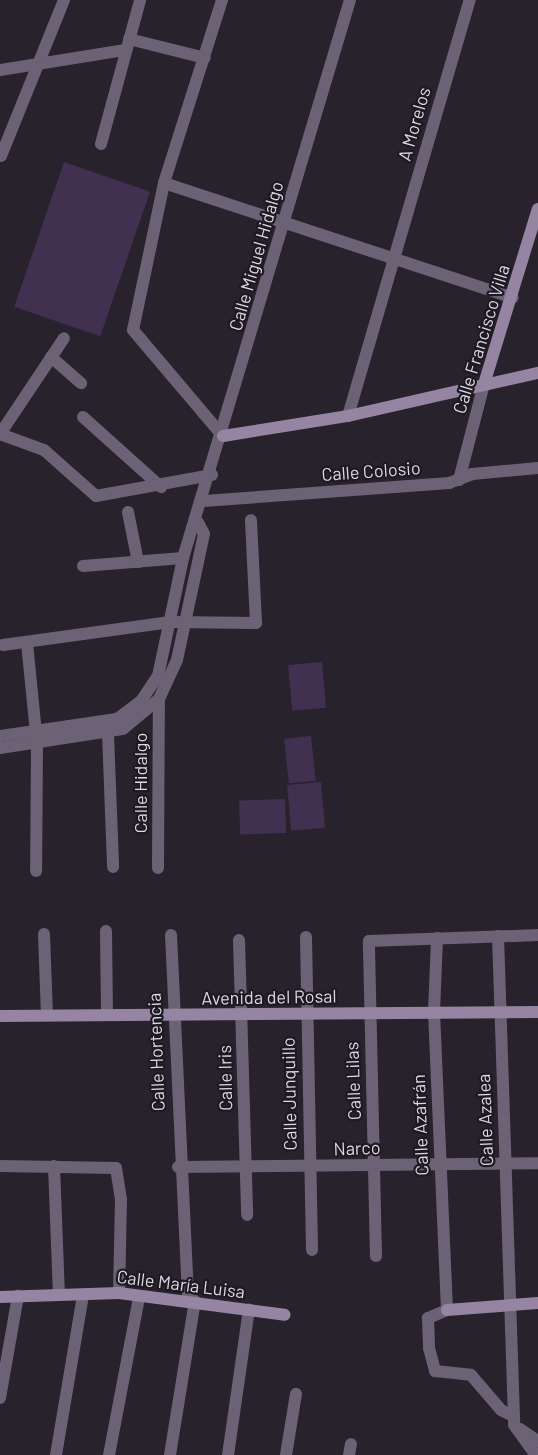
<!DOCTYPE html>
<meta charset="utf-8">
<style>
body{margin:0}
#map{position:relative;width:538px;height:1455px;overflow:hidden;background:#28222c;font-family:Barlow,sans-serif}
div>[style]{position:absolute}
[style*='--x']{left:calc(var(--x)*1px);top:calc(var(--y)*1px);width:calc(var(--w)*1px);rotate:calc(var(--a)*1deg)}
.green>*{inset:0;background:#423050;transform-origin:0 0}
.street>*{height:12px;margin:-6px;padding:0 6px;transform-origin:6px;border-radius:6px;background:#6c6275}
.secondary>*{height:12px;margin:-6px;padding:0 6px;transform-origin:6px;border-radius:6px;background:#9585a3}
span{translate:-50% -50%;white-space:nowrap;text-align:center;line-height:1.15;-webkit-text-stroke:4.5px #1e1923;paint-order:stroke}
.street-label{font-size:18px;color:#ddd9e0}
</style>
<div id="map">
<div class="green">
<i style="left:64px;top:162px;width:91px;height:153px;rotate:19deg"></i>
<i style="left:322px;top:662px;width:46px;height:34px;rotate:85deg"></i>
<i style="left:311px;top:736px;width:45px;height:27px;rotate:84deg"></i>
<i style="left:321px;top:782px;width:46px;height:34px;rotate:85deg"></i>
<i style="left:285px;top:799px;width:34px;height:46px;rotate:88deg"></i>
</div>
<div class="street">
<i style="--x:222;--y:0;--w:192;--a:107.6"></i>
<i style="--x:164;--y:183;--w:150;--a:101.9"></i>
<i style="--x:133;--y:330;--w:139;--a:49.7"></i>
<i style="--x:129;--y:39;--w:78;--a:14"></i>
<i style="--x:0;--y:70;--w:127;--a:-9.1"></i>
<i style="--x:101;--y:144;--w:149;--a:-74.8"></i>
<i style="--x:1;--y:156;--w:168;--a:-68"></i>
<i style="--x:164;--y:183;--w:367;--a:18.2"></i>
<i style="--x:51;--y:357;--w:40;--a:41"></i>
<i style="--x:348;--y:416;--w:434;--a:-73.7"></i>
<i style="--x:83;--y:417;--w:105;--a:41.9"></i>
<i style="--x:0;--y:434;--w:47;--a:20"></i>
<i style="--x:44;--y:450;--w:69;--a:41.5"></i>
<i style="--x:96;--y:496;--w:118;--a:-10.3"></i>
<i style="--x:0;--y:434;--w:115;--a:-56.3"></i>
<i style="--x:459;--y:480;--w:99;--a:-75.4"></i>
<i style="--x:204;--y:501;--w:246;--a:-4.2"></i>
<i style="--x:449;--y:483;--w:25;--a:-21"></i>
<i style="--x:472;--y:474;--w:66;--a:-5.2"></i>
<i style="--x:128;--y:512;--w:51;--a:78.7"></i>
<i style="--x:83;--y:566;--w:100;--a:-4.6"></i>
<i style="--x:27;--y:643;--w:100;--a:84.3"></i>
<i style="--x:37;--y:743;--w:128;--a:90.4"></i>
<i style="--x:3;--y:645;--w:169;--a:-7.8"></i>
<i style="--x:170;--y:622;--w:86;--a:0.7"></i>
<i style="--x:256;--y:623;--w:103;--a:-92.8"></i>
<i style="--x:108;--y:734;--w:133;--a:87.8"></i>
<i style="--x:0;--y:736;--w:118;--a:-8.3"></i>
<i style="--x:117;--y:719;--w:30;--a:-37"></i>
<i style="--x:141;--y:701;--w:30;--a:-56"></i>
<i style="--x:158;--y:676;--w:121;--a:-78"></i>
<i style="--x:183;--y:558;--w:582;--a:-73.34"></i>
<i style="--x:0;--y:748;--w:124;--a:-8.8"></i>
<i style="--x:123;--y:729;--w:47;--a:-39.8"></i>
<i style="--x:159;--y:699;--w:43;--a:-65.2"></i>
<i style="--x:177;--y:660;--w:129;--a:-77.9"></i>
<i style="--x:204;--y:534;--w:13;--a:-117"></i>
<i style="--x:158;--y:868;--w:169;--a:-89.7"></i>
<i style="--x:106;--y:931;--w:84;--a:89.3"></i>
<i style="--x:44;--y:934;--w:81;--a:87.9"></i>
<i style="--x:171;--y:935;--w:365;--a:87.3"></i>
<i style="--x:498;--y:936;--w:489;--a:88.1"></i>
<i style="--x:306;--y:937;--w:313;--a:88.9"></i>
<i style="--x:437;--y:938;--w:74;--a:92.3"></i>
<i style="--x:434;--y:1012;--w:298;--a:87.5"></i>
<i style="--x:447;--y:1310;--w:21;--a:157"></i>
<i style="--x:428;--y:1318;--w:30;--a:88"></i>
<i style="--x:429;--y:1348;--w:24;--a:75"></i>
<i style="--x:435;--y:1371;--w:36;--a:6"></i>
<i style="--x:471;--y:1375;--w:46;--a:49.4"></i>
<i style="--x:501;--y:1410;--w:13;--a:27"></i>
<i style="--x:239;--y:940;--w:275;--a:88.3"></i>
<i style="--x:0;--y:1166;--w:116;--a:1"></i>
<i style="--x:116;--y:1168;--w:31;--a:81"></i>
<i style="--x:121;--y:1199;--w:94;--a:91.2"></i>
<i style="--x:54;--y:1166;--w:129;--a:87.8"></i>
<i style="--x:178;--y:1167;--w:360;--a:-0.6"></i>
<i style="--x:376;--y:1256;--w:315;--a:-91.3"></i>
<i style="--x:369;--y:941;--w:169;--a:-2"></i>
<i style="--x:0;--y:1398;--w:104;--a:-80"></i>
<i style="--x:514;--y:1425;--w:37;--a:54"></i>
<i style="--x:520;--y:1429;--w:22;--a:34"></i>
<i style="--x:56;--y:1455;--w:162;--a:-80.4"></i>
<i style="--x:109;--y:1455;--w:161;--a:-79.2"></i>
<i style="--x:170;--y:1455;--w:156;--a:-80.8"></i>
<i style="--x:228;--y:1455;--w:147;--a:-81.8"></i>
<i style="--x:286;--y:1455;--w:62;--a:-80.7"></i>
<i style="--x:349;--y:1455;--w:11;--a:-80"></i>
</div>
<div class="secondary">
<i style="--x:484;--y:384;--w:183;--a:-72.9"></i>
<i style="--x:223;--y:436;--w:127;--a:-9.1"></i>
<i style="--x:348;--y:416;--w:195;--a:-12.8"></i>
<i style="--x:0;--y:1016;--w:538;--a:-0.43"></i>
<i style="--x:0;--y:1297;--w:119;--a:-1.9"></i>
<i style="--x:119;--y:1293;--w:167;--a:7.5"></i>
<i style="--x:447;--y:1310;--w:91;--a:-4.4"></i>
</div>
<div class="street-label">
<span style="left:414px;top:124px;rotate:-74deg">A Morelos</span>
<span style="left:256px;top:256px;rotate:-74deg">Calle Miguel Hidalgo</span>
<span style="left:481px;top:339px;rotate:-73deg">Calle Francisco Villa</span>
<span style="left:371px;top:471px;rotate:-4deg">Calle Colosio</span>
<span style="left:140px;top:783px;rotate:-90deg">Calle Hidalgo</span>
<span style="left:269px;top:997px;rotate:-1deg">Avenida del Rosal</span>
<span style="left:156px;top:1052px;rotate:-92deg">Calle Hortencia</span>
<span style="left:225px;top:1078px;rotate:-91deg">Calle Iris</span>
<span style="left:353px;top:1081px;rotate:-92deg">Calle Lilas</span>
<span style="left:289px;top:1094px;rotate:-91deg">Calle Junquillo</span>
<span style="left:485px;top:1120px;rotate:-92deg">Calle Azalea</span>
<span style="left:420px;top:1125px;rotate:-92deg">Calle Azafrán</span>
<span style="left:357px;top:1148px;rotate:-2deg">Narco</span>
<span style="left:181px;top:1284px;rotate:7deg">Calle María Luisa</span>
</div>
</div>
